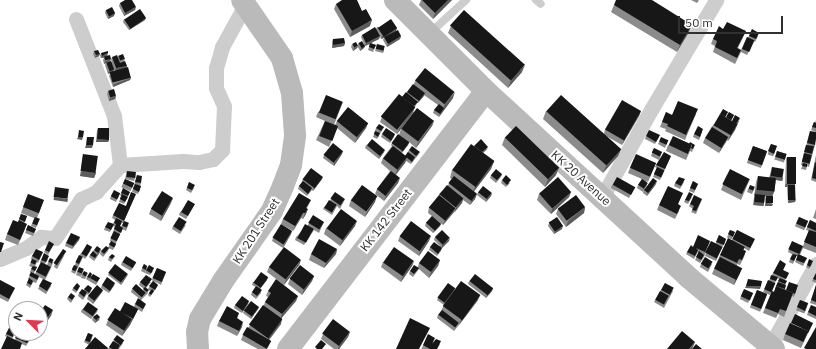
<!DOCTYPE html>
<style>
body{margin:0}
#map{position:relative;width:816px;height:349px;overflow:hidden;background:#fff;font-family:"IBM Plex Sans",sans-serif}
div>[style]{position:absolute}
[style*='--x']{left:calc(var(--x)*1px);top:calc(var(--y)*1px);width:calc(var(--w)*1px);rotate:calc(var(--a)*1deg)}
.service>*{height:8px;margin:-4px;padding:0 4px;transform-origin:4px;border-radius:4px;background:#cdcdcd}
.minor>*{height:15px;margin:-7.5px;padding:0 7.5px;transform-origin:7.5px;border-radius:7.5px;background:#cdcdcd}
.secondary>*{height:22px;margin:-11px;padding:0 11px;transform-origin:11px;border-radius:11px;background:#bababa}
.wall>*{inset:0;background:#8b8b8b;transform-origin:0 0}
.shaded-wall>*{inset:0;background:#5d5d5d;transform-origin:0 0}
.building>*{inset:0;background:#171717;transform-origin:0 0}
span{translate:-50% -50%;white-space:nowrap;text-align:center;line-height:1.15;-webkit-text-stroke:4px #fff;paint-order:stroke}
.street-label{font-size:12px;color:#303030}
.north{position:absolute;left:8px;top:301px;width:40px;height:40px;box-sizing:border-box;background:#fff;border:1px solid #acacac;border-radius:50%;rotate:294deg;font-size:11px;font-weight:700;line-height:16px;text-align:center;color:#303030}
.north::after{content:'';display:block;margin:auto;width:14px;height:18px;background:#e23652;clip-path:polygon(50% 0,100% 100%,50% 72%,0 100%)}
.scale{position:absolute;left:678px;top:16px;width:105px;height:18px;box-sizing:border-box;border:2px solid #303030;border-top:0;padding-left:5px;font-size:12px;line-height:14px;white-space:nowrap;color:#303030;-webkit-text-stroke:3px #fff;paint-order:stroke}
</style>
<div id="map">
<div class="service">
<i style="--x:536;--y:0;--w:6;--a:39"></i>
<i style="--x:430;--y:33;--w:49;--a:-42.5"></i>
</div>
<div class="minor">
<i style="--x:76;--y:19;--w:104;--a:68.6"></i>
<i style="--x:114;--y:116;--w:49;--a:83"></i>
<i style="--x:602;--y:197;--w:102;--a:-60.7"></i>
<i style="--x:652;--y:108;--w:126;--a:-59.3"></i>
<i style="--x:0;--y:259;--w:28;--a:-23"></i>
<i style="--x:26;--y:248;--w:19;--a:-36"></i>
<i style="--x:41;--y:237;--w:14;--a:4"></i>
<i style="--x:55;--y:238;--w:47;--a:-56.3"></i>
<i style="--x:81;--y:199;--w:17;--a:-25"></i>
<i style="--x:96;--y:192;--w:36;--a:-48"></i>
<i style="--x:120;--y:165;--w:63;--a:-3.6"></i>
<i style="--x:183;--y:161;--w:16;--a:4"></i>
<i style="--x:199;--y:162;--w:14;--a:-12"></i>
<i style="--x:213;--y:159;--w:13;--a:-45"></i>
<i style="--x:222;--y:150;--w:44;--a:-87.4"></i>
<i style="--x:224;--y:106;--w:20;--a:-114"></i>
<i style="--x:216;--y:88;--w:20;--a:-90"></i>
<i style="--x:216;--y:68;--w:22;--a:-74"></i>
<i style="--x:222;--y:47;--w:48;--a:-61.3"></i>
<i style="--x:770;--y:346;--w:94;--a:-60.7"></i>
</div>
<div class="secondary">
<i style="--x:395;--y:0;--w:129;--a:45"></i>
<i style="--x:486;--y:91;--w:275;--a:42.6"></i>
<i style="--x:688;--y:277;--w:112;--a:39.9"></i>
<i style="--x:198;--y:349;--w:17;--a:-93"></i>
<i style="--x:197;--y:332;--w:13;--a:-77"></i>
<i style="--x:200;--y:319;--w:44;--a:-58.8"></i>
<i style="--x:223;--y:281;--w:85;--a:-55"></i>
<i style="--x:272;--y:211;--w:27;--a:-66"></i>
<i style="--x:283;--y:186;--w:22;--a:-69"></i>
<i style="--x:291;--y:165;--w:30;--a:-82"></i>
<i style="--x:295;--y:135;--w:42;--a:-94.1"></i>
<i style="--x:292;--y:93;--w:36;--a:-106"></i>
<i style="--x:282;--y:58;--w:70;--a:-124.6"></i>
<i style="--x:288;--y:349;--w:325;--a:-52.5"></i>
</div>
<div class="wall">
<i style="clip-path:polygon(421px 0,452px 0,433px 19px,419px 5px)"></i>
<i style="clip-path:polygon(691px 0,699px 0,697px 3px)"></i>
<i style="clip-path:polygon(120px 3px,135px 10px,124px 16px,119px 6px)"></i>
<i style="clip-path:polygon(336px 4px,362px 11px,370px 26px,350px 37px,334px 9px)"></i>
<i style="clip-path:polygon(614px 5px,689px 32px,677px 52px,611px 12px)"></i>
<i style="clip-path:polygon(106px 10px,114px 16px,108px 19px,105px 13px)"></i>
<i style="clip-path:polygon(124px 19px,145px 20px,129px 30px,123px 22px)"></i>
<i style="clip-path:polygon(451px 26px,522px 72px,508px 88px,448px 33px)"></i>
<i style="clip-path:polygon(377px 27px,397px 28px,396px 31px,401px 36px,400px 39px,387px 47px,383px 40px,384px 38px,381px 39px,380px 36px,379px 39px,371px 43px,376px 45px,373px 52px,368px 50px,370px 44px,365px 46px,361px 37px,362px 35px,376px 29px)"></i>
<i style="clip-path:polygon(723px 29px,746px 31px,738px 48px,741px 50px,747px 37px,748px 38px,752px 29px,758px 36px,755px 42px,754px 41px,747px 55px,741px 52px,735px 64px,713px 52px,715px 46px,711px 44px,713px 39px)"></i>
<i style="clip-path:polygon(333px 39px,345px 43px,344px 46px,332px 48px,332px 42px)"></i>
<i style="clip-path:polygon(358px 43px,365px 46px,364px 48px,360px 51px,358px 47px,357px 48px,353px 51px,351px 47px,352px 44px,358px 45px)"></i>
<i style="clip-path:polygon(377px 44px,384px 51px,383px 53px,375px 51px)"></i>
<i style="clip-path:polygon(94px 51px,100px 54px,99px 56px,95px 58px,93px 54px)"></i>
<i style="clip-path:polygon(101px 53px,108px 56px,111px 59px,110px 61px,112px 62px,111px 60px,112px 57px,118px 57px,118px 56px,125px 59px,124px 61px,127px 66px,126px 68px,131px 78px,130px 80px,113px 87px,109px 76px,110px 74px,120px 70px,115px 71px,114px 70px,113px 72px,108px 74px,105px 65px,106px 63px,104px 64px,103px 60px,104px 58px,101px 58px,100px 56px)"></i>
<i style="clip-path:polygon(415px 81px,453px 98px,439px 117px,433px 113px,434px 110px,438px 105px,424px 95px,418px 103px,417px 103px,415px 107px,413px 112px,434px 121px,432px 126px,416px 148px,409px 142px,408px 145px,402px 153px,405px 156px,409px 150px,419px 154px,411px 164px,406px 161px,405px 163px,396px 175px,400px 178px,398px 183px,384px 201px,375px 194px,377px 189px,390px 171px,381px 163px,383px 158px,392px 146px,391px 145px,392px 143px,408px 142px,399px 135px,401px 129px,397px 134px,380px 122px,382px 117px,402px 97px,407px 93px,407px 92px,414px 84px)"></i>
<i style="clip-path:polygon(108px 91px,116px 96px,115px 99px,109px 101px,107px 94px)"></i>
<i style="clip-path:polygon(343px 102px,334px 125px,335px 125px,337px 121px,368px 123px,366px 128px,355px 143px,337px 128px,329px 147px,316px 140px,325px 121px,316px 117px,318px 112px)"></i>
<i style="clip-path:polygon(546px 111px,604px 134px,605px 129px,641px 111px,639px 116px,622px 145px,606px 136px,621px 149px,618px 156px,603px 173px,543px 119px)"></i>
<i style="clip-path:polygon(666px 112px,672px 115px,696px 114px,685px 140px,665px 131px,666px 129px,660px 127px)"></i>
<i style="clip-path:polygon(729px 112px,733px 117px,731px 121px,739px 121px,735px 130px,728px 141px,727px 140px,719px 153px,703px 143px,705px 138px,713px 125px,727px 115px,725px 117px,726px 118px)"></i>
<i style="clip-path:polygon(816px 120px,816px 132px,811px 130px,814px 122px,815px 123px)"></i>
<i style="clip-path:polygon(384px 127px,377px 139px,373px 137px,376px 128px)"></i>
<i style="clip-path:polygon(98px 128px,109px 140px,108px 142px,96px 142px,97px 130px)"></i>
<i style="clip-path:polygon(810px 131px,815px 145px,809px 167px,807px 166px,806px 170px,801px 169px,803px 165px,801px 165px)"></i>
<i style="clip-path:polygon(702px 132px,699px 140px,693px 137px,694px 134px)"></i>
<i style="clip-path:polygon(382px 134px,395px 134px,394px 137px,390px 143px,381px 137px)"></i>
<i style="clip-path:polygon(646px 136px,659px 137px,655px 144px,645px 139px)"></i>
<i style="clip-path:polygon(505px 137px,556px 175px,545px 187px,502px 145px)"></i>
<i style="clip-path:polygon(668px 140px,665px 148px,658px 144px,659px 142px)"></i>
<i style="left:771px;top:144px;width:6px;height:11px;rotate:18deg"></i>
<i style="clip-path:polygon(366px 145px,384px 152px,379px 159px,365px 148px)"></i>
<i style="clip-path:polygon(668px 145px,694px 147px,692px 152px,690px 151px,686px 160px,666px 151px)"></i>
<i style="clip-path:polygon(474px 146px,487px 149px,483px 153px,494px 161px,491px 169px,474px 191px,477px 194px,475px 199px,470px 205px,463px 200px,462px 203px,443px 225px,440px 223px,441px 224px,440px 226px,433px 233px,425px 226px,426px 223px,432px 216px,428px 213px,429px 207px,439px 196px,439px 194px,448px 186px,449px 183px,452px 179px,450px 178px,452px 170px)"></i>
<i style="left:753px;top:146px;width:15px;height:18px;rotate:20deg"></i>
<i style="clip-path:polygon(654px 148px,662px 152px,659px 160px,651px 156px)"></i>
<i style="left:777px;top:151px;width:10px;height:9px;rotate:17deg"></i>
<i style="clip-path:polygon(83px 154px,96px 173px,94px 178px,80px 176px,82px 160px)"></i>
<i style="clip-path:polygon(342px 154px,334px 166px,323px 158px,324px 155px)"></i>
<i style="clip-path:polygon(816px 155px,816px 182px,811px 180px)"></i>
<i style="clip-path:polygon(671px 156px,660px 180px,653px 177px,657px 168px,655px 167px,656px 165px)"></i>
<i style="clip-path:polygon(787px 157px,795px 184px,796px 199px,795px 202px,788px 203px,787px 187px,785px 187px,786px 159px)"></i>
<i style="clip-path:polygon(656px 163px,648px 182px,646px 181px,647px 185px,643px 192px,637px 188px,638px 185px,642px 179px,628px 173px,630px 168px)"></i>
<i style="clip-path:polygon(772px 167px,783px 178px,782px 181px,776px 180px,774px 192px,772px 196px,772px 206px,765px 206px,765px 199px,766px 196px,765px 196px,764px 203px,763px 206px,753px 205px,756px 182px,758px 176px,769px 178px)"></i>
<i style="clip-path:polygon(127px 171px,135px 178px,134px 181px,125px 179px)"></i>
<i style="clip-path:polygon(502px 174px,501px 177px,496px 183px,490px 178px,491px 175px)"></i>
<i style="clip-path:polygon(137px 175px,141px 183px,140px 186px,141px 186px,138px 194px,132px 192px,134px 185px)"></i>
<i style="left:125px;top:179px;width:10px;height:9px;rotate:24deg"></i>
<i style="clip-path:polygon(303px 179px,322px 179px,313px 191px,312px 190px,307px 196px,298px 189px,299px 186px,302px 182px,302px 181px)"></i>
<i style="clip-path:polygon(750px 179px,741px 200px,721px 190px,723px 185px)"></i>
<i style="clip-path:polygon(502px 180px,510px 183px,506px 187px,501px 183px)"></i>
<i style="clip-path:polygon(693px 181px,698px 184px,694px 193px,689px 191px)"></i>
<i style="clip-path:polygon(189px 182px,194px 188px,191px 193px,186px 190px)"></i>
<i style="clip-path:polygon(684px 182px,680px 189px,674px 186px,675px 183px)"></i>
<i style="clip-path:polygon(656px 184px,647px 196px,643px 193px,644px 190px)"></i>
<i style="clip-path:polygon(612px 185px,635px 187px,629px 198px,611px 188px)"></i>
<i style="clip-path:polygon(755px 187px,752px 194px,747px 192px,748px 189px)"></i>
<i style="clip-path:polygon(130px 192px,124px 204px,119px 202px,121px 196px,120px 195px,121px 193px)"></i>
<i style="clip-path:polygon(478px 192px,492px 193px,491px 196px,486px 202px,477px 195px)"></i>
<i style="clip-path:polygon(571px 192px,569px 197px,551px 214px,537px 200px,539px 194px)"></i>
<i style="clip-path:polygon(683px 193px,678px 204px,679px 211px,675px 219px,657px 210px,659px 205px)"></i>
<i style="clip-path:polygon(28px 194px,44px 200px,37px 218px,40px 219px,36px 228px,31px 226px,34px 218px,21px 213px)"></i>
<i style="clip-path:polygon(136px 194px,123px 223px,122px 223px,120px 226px,121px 227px,124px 221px,129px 223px,126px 231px,122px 229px,116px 243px,116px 244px,113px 250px,108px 248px,109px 248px,108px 251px,103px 257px,100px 254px,101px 251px,108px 248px,111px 241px,110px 241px,113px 232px,115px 227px,113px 226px,110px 232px,104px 230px,105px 227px,113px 224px,115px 220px,112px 218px,113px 215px,126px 206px)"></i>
<i style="clip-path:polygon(119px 195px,116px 202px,110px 199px,111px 196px)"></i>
<i style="clip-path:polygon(692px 197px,688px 204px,684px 202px,685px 200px)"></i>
<i style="clip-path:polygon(331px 199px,345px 199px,340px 209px,337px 206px,332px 215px,323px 209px,324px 207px,330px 201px)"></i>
<i style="clip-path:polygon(702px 199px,696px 214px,691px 212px,693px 209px,689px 206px,690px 204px)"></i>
<i style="clip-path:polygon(311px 200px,307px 208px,306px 214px,303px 219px,301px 218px,293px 231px,281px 224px,283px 219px)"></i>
<i style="clip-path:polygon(351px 200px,375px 202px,365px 217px,349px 206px)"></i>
<i style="clip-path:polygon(171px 203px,161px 221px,149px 214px,151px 209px)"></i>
<i style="clip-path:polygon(195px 204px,186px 219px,179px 215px,180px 212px)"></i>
<i style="clip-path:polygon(585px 207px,584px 213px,566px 227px,556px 214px,558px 209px)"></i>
<i style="clip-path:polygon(816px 209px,816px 219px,813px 218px)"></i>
<i style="clip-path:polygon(21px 214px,27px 216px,24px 223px,25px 229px,18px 245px,5px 240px,7px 234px,18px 222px)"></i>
<i style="left:799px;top:217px;width:10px;height:10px;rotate:24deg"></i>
<i style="clip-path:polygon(810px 220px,816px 223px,816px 253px,803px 248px,800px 255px,807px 258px,803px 266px,795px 262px,798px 256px,796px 256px,793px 264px,789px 262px,792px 254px,788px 252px,789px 249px,803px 246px,809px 231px,806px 230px)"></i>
<i style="clip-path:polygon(324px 222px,319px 233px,314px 230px,304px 245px,295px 240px,296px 237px,308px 225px,309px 223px)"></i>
<i style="clip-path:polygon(549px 223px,562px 229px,554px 234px,548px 226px)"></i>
<i style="clip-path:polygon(28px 225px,36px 229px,33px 236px,25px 233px)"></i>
<i style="clip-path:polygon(186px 225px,180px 234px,172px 229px,173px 226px)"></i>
<i style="clip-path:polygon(355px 226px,340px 246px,324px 234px,326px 228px)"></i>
<i style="left:730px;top:230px;width:5px;height:8px;rotate:22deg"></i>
<i style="clip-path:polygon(737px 230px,755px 239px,749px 251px,744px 248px,744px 250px,746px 251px,744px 257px,740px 265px,737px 264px,737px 265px,740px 273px,734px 285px,712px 274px,720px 255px,732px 240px)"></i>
<i style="clip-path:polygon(292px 231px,291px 234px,283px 248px,272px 241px,273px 238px)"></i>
<i style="clip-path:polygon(719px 235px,726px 239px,716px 261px,705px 256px,706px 253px,716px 243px)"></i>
<i style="clip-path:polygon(400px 236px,429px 241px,419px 256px,398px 241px)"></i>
<i style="clip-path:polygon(80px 237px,79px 240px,72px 249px,65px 246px,66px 243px)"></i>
<i style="clip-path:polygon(435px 237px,449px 241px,442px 248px,441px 251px,437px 256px,429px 250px,430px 247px,440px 246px,434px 240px)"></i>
<i style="clip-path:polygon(710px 241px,704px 257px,700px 263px,695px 260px,699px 252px,698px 252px,694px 259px,686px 254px,687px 252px,693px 247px)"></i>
<i style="clip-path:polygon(54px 244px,48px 255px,44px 252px,45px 250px)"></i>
<i style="clip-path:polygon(337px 249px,336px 254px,324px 268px,309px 260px,311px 254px)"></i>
<i style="clip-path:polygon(91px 250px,85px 259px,83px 257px,75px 274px,71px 272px,81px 253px)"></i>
<i style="clip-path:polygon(94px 250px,100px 252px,94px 261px,89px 257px,90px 255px)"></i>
<i style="clip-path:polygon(43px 252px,38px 263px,37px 262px,35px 266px,37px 267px,34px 273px,35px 274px,41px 263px,40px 262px,41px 260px,48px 259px,45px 264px,47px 265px,50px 258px,53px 263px,50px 270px,45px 280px,51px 286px,46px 294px,38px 289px,43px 279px,39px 277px,36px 283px,33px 282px,30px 288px,26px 285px,29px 279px,28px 279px,31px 273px,30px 272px,32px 267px,29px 266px,32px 260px,31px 259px,32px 256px)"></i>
<i style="clip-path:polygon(65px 254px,57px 269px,54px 267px,55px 264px)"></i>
<i style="clip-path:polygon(115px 256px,111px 262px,108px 260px,109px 257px)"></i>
<i style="clip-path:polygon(301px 260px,299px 265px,284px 285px,267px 272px,269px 267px)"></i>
<i style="clip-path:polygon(440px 260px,438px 266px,429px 278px,419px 269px,413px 277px,409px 274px,410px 271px,418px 267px,419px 263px)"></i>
<i style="clip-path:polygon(414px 261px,412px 266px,401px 282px,381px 267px,383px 262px)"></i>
<i style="clip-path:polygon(122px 262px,136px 262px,131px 271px,121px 265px)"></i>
<i style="clip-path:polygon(144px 264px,147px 266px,145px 273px,141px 271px)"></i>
<i style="clip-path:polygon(701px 264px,712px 264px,708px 272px,700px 267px)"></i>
<i style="clip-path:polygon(812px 264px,809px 269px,806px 267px,807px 265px)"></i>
<i style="clip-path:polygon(evenodd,785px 266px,783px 270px,789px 273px,785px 280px,787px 281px,785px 285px,785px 289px,786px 290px,798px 285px,794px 297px,792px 296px,784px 317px,778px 314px,776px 318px,763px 313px,771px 293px,770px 295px,763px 292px,773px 273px,785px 266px,777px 278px,779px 279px,774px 292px,772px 291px,777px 278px)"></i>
<i style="clip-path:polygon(157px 268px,166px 272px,161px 285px,154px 281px,158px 285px,157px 287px,150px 297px,148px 295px,150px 291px,148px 289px,153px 281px,152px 280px)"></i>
<i style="clip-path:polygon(84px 269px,81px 277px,76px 275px,77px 272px)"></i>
<i style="clip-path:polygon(146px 270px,153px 271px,150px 275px,145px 273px)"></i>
<i style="clip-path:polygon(88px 273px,85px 279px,81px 278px,82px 275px)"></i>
<i style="clip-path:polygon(109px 273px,128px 274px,127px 276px,121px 285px,108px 275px)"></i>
<i style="clip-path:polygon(816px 273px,816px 283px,812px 281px)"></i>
<i style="clip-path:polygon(92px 274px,89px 281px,86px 279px,87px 277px)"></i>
<i style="clip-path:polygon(314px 276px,312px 281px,302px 295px,288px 284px,290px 279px)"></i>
<i style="clip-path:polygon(90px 278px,100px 278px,96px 285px,89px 281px)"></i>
<i style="clip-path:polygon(0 280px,15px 288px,8px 302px,0 298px)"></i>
<i style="clip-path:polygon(267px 280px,260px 289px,261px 293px,256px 299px,251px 295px,252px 292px,256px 287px,252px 285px,253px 282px)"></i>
<i style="clip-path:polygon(469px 281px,493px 288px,492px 291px,486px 298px,468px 284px)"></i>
<i style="clip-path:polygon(140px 282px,151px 282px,146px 288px,148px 293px,141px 300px,145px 306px,142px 312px,134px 307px,135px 304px,140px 299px,131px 292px,132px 289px,143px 291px,144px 289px,139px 285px)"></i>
<i style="clip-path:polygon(115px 283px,114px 286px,109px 293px,101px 288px,102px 285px)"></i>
<i style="clip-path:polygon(665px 283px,673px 291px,664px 308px,654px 302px)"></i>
<i style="clip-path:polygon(816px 285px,816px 305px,810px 303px)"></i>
<i style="clip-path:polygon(80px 286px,79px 288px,76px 293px,72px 290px,73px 288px)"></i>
<i style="clip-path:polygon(92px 288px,91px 291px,88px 295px,87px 294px,83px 300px,78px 296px,79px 293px,84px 290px,84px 289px)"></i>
<i style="clip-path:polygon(455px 288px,454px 291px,478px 300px,459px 325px,454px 331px,437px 318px,438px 315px,441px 311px,444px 305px,437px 300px,438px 298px)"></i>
<i style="left:757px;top:290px;width:11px;height:19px;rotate:22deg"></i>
<i style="clip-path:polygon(268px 291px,298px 296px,296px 301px,281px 318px,281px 324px,269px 340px,271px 341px,267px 349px,258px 349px,241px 340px,243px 335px,264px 305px,265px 302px,268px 297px,266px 296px)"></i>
<i style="clip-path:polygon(102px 292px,93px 304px,87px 299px,88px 296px)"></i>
<i style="clip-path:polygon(753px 293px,748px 303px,740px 299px,741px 296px)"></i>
<i style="clip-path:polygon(75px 296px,71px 303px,67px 299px,68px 297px)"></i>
<i style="left:800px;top:300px;width:9px;height:11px;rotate:21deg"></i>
<i style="clip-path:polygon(249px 301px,248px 304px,242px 313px,234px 308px,235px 305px)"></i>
<i style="clip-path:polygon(259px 307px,258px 309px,251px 319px,243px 313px,244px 311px)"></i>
<i style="clip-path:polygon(816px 307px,816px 319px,807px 315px,808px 312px)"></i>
<i style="clip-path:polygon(82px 309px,98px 309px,97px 312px,91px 319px,81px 312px)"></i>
<i style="clip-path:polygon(138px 309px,130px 325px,122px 336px,106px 325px,108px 320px,120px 312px)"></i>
<i style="clip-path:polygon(239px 313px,237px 318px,242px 327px,237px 336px,217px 326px,219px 321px)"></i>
<i style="clip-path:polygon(93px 317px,99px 320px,95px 323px,92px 320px)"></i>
<i style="clip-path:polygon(813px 323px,801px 348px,783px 340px,785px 334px)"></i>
<i style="clip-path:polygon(10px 326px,15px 331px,12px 339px,15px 340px,18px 333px,39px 333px,37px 337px,33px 335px,26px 346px,5px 336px)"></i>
<i style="clip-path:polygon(350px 332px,348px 337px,339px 349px,334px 349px,321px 339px,323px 334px)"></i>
<i style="clip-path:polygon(88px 333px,93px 335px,90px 344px,108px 348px,108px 349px,85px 349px,89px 345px,84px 342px)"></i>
<i style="clip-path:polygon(114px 340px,123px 343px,119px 349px,108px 349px)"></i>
<i style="clip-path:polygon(434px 342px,440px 344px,437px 349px,421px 349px,422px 348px,423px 345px)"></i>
</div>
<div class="shaded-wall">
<i style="clip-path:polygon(448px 0,452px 0,433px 19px,435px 13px)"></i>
<i style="clip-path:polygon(136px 7px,135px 10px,124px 16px,125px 13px)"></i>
<i style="clip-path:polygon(115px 13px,114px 16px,108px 19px,109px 16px)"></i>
<i style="clip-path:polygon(146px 18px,145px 20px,129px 30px,130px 28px)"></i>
<i style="clip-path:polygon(372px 20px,370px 26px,350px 37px,352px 31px)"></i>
<i style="clip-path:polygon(692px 25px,689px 32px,677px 52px,680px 45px)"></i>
<i style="clip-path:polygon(397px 28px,396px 31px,381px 39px,382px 36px)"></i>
<i style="clip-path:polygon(380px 36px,379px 39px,365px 46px,366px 43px)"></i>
<i style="clip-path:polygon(401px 36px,400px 39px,387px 47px,388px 44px)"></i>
<i style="clip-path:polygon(345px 43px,344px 46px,332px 48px,333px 45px)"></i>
<i style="clip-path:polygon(358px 46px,357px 48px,353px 51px,354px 48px)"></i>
<i style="clip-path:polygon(365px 46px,364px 48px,360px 51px,361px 48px)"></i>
<i style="clip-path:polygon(108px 53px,107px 56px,101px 58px,102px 56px)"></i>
<i style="clip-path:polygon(100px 54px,99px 56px,95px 58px,96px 55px)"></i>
<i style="clip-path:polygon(111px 59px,110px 61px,104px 64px,105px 61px)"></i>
<i style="clip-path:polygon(525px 65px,522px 72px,508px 88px,511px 80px)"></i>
<i style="clip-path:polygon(127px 66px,126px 69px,115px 71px,116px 68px)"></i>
<i style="clip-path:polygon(114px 69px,113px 72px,108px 74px,109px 71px)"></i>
<i style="clip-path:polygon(131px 78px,130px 80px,113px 87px,114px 84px)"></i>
<i style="clip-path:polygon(455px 92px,453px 98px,439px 117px,440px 114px,443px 109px,445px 104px)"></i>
<i style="clip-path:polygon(425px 93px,424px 96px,418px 103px,419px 101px)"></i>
<i style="clip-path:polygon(116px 96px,115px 99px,109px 101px,110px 98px)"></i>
<i style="clip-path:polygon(415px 107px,413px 112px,397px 134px,399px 129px)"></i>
<i style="clip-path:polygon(641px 111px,639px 116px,622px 145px,624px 140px)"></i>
<i style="clip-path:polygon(740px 118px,735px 130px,728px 141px,730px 136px)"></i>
<i style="clip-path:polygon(434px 121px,432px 126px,416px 148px,418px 143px)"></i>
<i style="clip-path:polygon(368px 123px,366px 128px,355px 143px,357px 138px)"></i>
<i style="clip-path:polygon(78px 137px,83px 137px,82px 140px,77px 139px)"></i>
<i style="clip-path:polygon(728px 137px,726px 142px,719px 153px,721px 148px)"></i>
<i style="clip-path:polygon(97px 139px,109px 140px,108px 142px,96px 142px)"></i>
<i style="clip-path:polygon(409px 142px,408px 145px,401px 153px,402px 151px)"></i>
<i style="clip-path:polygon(86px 145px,93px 145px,92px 148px,85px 148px)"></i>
<i style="clip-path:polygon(488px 147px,487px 149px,480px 156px,481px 154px)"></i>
<i style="clip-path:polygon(621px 149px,618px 156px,603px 173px,606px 166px)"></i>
<i style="clip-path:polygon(385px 150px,384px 152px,379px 159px,380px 156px)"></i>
<i style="clip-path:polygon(343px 151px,342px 154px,334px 166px,334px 163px)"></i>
<i style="clip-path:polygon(407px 157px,405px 163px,395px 175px,397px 170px)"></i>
<i style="clip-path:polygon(494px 161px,491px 169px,472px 194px,475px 187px)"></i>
<i style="clip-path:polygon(559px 168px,556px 175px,545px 187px,548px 179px)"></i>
<i style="clip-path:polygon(82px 171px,96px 173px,94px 178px,80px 176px)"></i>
<i style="left:770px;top:176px;width:13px;height:3px;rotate:9deg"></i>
<i style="clip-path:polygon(323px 177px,322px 179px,313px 191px,314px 188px)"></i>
<i style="clip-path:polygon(400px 178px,398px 183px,384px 201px,386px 196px)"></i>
<i style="clip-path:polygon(657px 181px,656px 184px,647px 196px,648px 193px)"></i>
<i style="clip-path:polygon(786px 184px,795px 184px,794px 187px,788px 185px,787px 187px,785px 187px)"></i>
<i style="clip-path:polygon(756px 190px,774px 192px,772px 197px,754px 195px)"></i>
<i style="clip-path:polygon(571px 192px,569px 197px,551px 214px,552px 209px)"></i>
<i style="clip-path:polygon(492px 193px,491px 196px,486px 202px,487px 199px)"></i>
<i style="clip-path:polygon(477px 194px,475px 199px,470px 205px,472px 200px)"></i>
<i style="clip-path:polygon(377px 196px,375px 202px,365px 217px,367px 212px)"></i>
<i style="left:54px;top:197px;width:14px;height:3px;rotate:8deg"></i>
<i style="clip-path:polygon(173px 198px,171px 203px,161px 221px,162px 216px)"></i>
<i style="clip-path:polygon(463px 198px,462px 203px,454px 213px,456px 208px)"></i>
<i style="clip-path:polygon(796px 199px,795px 202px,788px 203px,789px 200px)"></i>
<i style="left:754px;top:202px;width:10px;height:3px;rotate:6deg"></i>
<i style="clip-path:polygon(766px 203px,773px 204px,772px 206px,765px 206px)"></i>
<i style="clip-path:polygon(585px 207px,584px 213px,566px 227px,568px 221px)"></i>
<i style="clip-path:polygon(455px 208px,453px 213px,443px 225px,445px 220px)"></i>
<i style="clip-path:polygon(308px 209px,306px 214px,303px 219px,305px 213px)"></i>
<i style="clip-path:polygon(303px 213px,301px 218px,293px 231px,295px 226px)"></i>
<i style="clip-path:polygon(357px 221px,355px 226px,340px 246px,342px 241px)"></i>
<i style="clip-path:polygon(441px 224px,440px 226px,433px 233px,434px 231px)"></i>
<i style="clip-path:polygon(563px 226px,562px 229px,554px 234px,555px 232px)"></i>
<i style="clip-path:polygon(292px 231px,291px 234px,283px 248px,284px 245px)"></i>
<i style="clip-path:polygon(431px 236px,429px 241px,419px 256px,420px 251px)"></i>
<i style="clip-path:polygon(80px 237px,79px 240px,72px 249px,73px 246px)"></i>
<i style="clip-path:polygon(450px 238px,449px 241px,442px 248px,442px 245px)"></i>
<i style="clip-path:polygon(101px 249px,100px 252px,94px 261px,98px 253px)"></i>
<i style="clip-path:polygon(337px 249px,336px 254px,324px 268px,326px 263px)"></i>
<i style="clip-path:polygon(301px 260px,299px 265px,284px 285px,286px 280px)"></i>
<i style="clip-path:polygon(440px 260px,438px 266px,429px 278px,431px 272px)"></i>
<i style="clip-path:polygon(414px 261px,412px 266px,401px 282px,403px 276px)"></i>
<i style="clip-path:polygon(742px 268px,740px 273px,734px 285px,735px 280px)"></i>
<i style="clip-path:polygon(128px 274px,127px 276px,121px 285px,122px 282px)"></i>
<i style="clip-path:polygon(314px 276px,312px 281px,302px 295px,304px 289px)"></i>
<i style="clip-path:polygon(268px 277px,267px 280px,259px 290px,260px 287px)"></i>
<i style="clip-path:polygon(746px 286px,761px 286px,760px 289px,745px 288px)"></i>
<i style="clip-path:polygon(493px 288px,492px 291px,486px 298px,487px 295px)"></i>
<i style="clip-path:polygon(103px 290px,102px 292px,93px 304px,94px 301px)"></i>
<i style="clip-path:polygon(480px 295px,478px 300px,459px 325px,461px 320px)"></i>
<i style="clip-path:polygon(298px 296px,296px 301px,280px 320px,282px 314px)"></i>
<i style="clip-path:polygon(249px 301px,248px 304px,242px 313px,243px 311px)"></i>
<i style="clip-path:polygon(259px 307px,258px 309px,251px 319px,252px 316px)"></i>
<i style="clip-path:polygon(138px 309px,130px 325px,122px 336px,124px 331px)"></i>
<i style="clip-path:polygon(53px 310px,51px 316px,40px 331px,41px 327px)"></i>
<i style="clip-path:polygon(100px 317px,99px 320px,95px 323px,96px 320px)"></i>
<i style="clip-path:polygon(282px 319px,281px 324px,266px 344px,268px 339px)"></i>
<i style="clip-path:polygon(243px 322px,242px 327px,237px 336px,239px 331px)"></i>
<i style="clip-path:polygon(350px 332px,348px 337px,339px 349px,338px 349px,339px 346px)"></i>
<i style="clip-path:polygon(695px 342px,693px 347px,692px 349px,689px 349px)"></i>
</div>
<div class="building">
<i style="clip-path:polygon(125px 0,132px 0,136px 7px,125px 13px,120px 3px)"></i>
<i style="clip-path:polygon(342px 0,357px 0,362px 11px,366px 9px,372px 20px,352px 31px,336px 4px)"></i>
<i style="clip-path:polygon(422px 0,448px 0,435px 13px)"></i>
<i style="clip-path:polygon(616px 0,652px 0,692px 25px,680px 45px,614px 5px)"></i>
<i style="left:112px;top:7px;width:7px;height:7px;rotate:63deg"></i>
<i style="left:140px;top:9px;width:11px;height:19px;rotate:56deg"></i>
<i style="left:464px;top:10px;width:82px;height:21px;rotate:42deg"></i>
<i style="left:391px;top:19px;width:11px;height:16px;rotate:56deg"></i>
<i style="clip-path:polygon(727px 22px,746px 31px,737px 48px,741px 50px,737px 58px,715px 47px,717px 41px,713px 39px,719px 26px,723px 29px)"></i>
<i style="clip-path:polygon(375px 27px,380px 36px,366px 43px,362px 35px)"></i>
<i style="clip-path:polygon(752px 29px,759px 33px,756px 39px,749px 36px)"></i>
<i style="clip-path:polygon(398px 30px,401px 36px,388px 44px,384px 37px)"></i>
<i style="left:747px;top:37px;width:8px;height:13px;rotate:23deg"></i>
<i style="clip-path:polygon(344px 38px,345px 43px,333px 45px,333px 39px)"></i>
<i style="left:362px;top:41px;width:6px;height:4px;rotate:59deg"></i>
<i style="left:356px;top:42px;width:4px;height:4px;rotate:63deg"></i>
<i style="clip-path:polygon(370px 43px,376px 45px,374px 49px,369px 47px)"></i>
<i style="left:377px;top:44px;width:8px;height:5px;rotate:14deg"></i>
<i style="clip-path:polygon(98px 50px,100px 54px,96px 55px,94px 51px)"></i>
<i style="clip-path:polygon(108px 51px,108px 53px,102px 56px,101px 53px)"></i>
<i style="left:123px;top:54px;width:5px;height:5px;rotate:68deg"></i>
<i style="left:110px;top:55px;width:4px;height:6px;rotate:76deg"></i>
<i style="clip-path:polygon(117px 55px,120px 63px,125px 61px,127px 66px,116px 68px,112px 57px)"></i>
<i style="left:111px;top:61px;width:9px;height:5px;rotate:69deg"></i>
<i style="left:128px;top:67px;width:11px;height:19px;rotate:75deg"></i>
<i style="left:425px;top:68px;width:38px;height:16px;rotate:39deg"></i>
<i style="left:413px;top:84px;width:15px;height:10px;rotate:37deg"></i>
<i style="left:114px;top:89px;width:7px;height:6px;rotate:74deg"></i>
<i style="clip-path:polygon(406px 92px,418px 102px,414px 106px,402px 97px)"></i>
<i style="left:399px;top:94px;width:21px;height:29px;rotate:39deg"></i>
<i style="left:326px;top:95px;width:18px;height:19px;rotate:22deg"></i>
<i style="left:561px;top:95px;width:81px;height:22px;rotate:42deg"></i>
<i style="left:622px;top:100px;width:22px;height:34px;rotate:30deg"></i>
<i style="clip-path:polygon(678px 101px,698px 109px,686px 135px,667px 126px,668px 124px,662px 122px,666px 112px,672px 115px)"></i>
<i style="clip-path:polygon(439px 104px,444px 108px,440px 114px,434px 110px)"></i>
<i style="left:348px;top:107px;width:26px;height:18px;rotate:39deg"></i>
<i style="left:417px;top:108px;width:21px;height:26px;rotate:37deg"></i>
<i style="left:723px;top:109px;width:6px;height:6px;rotate:31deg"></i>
<i style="left:729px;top:112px;width:6px;height:6px;rotate:31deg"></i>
<i style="left:720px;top:114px;width:20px;height:13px;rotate:30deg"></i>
<i style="clip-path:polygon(735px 115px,740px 118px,736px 124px,732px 121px)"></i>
<i style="left:325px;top:121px;width:14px;height:16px;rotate:21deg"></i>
<i style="clip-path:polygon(814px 122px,816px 123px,816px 128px,812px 127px)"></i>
<i style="clip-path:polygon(379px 124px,384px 127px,381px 131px,376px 128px)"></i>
<i style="left:516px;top:126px;width:60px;height:16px;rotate:44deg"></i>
<i style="clip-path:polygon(698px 126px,703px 129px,700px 137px,694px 134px)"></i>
<i style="left:712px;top:127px;width:19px;height:13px;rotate:32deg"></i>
<i style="clip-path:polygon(98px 128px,109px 128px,109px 140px,97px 139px)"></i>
<i style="clip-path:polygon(386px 128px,395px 134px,391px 141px,382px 134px)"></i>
<i style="clip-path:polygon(79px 130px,84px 131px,83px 137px,78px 137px)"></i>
<i style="clip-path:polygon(649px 130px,660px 135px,656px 142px,646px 136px)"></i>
<i style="clip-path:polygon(375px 131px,380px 133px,378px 137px,374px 134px)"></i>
<i style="clip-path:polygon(810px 131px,816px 132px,816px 139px,815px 145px,807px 143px)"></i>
<i style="left:398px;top:134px;width:14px;height:11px;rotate:36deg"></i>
<i style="left:673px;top:136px;width:21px;height:10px;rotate:25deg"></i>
<i style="clip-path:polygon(87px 137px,94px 137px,93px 145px,86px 145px)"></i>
<i style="left:661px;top:137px;width:8px;height:5px;rotate:23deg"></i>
<i style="left:372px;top:139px;width:17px;height:8px;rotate:40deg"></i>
<i style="clip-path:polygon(481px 139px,488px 147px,482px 152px,474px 146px)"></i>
<i style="clip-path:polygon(690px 142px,695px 145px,693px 149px,691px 148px,692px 145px,689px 144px)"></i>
<i style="left:333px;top:143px;width:13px;height:15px;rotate:39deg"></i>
<i style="left:471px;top:144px;width:29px;height:32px;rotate:36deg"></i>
<i style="clip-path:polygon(771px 144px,777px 146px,774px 154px,768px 151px)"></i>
<i style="clip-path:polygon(806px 145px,814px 146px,812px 154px,804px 152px)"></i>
<i style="left:393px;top:146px;width:18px;height:16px;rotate:38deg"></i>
<i style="clip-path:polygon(412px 146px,420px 152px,416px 156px,409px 150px)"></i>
<i style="left:753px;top:146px;width:15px;height:15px;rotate:20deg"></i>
<i style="left:654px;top:148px;width:9px;height:5px;rotate:27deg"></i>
<i style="left:777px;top:151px;width:10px;height:6px;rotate:17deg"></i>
<i style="clip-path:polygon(408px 152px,415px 157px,412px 162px,405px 156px)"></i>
<i style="clip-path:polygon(664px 152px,671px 156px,665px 169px,656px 165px)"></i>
<i style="left:804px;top:153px;width:8px;height:9px;rotate:14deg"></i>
<i style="left:83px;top:154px;width:15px;height:17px;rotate:8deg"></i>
<i style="left:636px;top:154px;width:22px;height:15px;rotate:24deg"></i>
<i style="left:787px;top:157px;width:9px;height:27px"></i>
<i style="clip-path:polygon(815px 162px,816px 163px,816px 179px,812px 178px)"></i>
<i style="clip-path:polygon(803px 163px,807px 164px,807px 167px,802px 166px)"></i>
<i style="left:657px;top:167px;width:8px;height:8px;rotate:23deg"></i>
<i style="left:772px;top:167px;width:12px;height:9px;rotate:9deg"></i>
<i style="left:311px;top:168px;width:15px;height:14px;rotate:37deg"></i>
<i style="left:496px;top:169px;width:8px;height:8px;rotate:40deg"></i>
<i style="left:730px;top:169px;width:22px;height:17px;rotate:27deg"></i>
<i style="left:127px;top:171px;width:9px;height:6px;rotate:6deg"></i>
<i style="left:391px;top:171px;width:11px;height:23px;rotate:38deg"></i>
<i style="clip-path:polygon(137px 175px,142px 176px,141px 183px,135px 182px)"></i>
<i style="clip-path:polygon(506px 175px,511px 180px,507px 185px,502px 180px)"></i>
<i style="left:454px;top:176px;width:29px;height:9px;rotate:38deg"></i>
<i style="left:758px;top:176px;width:18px;height:14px;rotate:6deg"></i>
<i style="left:558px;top:177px;width:20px;height:25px;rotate:49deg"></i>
<i style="left:617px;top:177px;width:21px;height:9px;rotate:29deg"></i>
<i style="clip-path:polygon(679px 177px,685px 179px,681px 186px,675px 183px)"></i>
<i style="left:653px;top:178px;width:5px;height:15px;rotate:37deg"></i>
<i style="left:125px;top:179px;width:10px;height:5px;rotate:24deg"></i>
<i style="left:642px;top:179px;width:7px;height:7px;rotate:34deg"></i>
<i style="clip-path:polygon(303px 181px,312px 188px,308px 194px,299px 186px)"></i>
<i style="clip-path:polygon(693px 181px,698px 184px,695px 190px,690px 188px)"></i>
<i style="clip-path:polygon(189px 182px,195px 185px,192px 190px,187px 188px)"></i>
<i style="clip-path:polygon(135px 184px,141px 186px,139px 192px,133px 189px)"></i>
<i style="left:362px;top:185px;width:19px;height:19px;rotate:36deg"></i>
<i style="left:447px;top:185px;width:21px;height:12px;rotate:39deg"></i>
<i style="left:750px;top:185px;width:5px;height:4px;rotate:22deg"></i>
<i style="left:788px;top:185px;width:7px;height:15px"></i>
<i style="left:483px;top:186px;width:11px;height:8px;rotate:38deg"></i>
<i style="clip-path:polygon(668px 186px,683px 193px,678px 204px,681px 206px,677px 214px,659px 205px)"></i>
<i style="left:55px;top:187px;width:14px;height:10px;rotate:8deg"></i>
<i style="clip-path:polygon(123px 188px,130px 192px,128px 196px,121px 193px)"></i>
<i style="left:114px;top:190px;width:7px;height:7px;rotate:27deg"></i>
<i style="left:162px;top:191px;width:13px;height:21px;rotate:32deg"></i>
<i style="clip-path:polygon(131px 192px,136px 194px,124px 221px,113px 215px,119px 203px,126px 206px)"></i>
<i style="left:335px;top:192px;width:12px;height:8px;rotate:35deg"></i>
<i style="clip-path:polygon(689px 192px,693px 194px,689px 201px,685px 200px)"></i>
<i style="clip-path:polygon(299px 193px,311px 200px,306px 208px,308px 209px,305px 213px,303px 213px,295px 226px,283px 219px)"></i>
<i style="left:28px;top:194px;width:17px;height:14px;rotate:21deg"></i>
<i style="clip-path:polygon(122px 194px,128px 197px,125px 202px,120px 199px)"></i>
<i style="left:755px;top:194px;width:10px;height:8px;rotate:6deg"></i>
<i style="left:439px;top:195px;width:21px;height:16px;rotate:39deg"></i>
<i style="left:576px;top:195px;width:15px;height:23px;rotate:53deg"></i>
<i style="clip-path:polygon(694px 195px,702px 199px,696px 211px,692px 210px,694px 206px,690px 204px)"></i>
<i style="left:766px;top:196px;width:7px;height:7px"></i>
<i style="left:188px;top:200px;width:8px;height:14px;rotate:30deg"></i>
<i style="left:329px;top:200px;width:9px;height:9px;rotate:32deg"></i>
<i style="left:341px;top:209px;width:20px;height:24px;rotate:37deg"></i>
<i style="clip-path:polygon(21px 214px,27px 216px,25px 222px,19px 219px)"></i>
<i style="left:313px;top:215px;width:13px;height:9px;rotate:32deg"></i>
<i style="left:432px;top:216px;width:12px;height:9px;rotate:42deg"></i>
<i style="left:35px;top:217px;width:5px;height:7px;rotate:22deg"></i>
<i style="left:179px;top:217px;width:9px;height:11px;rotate:32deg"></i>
<i style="left:557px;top:217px;width:11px;height:10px;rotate:56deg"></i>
<i style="left:799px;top:217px;width:10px;height:7px;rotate:24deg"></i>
<i style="clip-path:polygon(116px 218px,122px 221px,120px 226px,123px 228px,121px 233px,114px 229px,116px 224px,114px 223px)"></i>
<i style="clip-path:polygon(13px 220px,18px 222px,19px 220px,27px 224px,20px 240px,7px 234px)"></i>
<i style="clip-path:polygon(810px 220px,816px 223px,816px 231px,807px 227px)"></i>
<i style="left:124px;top:221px;width:5px;height:5px;rotate:22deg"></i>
<i style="left:411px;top:221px;width:25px;height:19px;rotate:37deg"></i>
<i style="clip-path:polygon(108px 222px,114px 224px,111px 230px,105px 227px)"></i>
<i style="left:281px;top:224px;width:13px;height:16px;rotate:32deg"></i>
<i style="left:305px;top:224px;width:10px;height:16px;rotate:29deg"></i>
<i style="clip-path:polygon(28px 225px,36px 229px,34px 233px,26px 230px)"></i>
<i style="left:442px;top:230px;width:11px;height:10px;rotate:45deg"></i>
<i style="clip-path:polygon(730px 230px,735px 232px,733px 237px,728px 234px)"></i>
<i style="left:737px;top:230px;width:20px;height:10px;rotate:27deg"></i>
<i style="clip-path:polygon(809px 230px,816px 232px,816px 247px,804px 242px)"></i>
<i style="left:114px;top:231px;width:7px;height:8px;rotate:27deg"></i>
<i style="clip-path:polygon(71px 233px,80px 237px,73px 246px,66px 243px)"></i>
<i style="clip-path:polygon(698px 235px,710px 241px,705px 252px,696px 248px,698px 250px,695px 256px,687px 252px,691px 245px,693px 247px)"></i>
<i style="clip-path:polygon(719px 235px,726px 239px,724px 245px,716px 242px)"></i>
<i style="clip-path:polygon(728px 238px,745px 247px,743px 250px,746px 251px,742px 260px,739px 259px,737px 263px,720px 255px)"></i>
<i style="clip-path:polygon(319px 239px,337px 249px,326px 263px,311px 254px)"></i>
<i style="clip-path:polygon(49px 241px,54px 244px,49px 252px,45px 250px)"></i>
<i style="left:111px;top:241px;width:6px;height:4px;rotate:31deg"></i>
<i style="left:711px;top:241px;width:13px;height:13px;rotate:27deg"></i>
<i style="left:792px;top:241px;width:12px;height:9px;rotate:24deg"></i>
<i style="clip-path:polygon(0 242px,4px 243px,1px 252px,0 252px)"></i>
<i style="clip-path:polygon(434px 242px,442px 248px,438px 254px,430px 247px)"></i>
<i style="left:87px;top:244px;width:6px;height:11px;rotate:31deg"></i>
<i style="left:97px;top:246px;width:5px;height:5px;rotate:37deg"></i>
<i style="clip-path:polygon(106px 246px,109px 248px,104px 254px,101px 251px)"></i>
<i style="left:284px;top:247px;width:21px;height:25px;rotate:37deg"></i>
<i style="left:394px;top:247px;width:24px;height:19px;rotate:35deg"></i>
<i style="clip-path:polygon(36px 249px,43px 252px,39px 260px,32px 256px)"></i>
<i style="left:63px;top:249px;width:4px;height:17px;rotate:34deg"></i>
<i style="clip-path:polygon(93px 251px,97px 255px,95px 258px,90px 255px)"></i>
<i style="left:428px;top:251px;width:15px;height:15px;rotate:37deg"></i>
<i style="clip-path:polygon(699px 251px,704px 255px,701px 260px,696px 257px)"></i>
<i style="clip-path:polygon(44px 253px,49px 256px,46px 262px,41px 260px)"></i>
<i style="clip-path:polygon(112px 254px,115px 256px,112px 259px,109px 257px)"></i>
<i style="clip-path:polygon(793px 254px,797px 255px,794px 261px,790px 259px)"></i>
<i style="clip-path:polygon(798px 254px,807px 258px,804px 263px,796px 260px)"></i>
<i style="left:79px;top:255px;width:4px;height:8px;rotate:27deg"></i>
<i style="left:126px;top:256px;width:12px;height:7px;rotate:31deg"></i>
<i style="left:705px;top:257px;width:9px;height:8px;rotate:32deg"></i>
<i style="left:720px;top:257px;width:25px;height:13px;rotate:27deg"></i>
<i style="left:50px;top:258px;width:4px;height:4px;rotate:27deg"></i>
<i style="left:32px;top:259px;width:5px;height:4px;rotate:22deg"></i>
<i style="clip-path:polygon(809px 259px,813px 261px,810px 267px,807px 265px)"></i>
<i style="clip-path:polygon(780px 260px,786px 264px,783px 270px,789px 273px,786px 279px,773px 273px)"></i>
<i style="left:41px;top:262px;width:11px;height:11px;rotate:27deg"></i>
<i style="left:115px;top:264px;width:16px;height:11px;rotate:38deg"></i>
<i style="clip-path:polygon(144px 264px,147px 266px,146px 270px,142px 268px)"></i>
<i style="left:74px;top:265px;width:4px;height:5px;rotate:27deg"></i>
<i style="left:149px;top:265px;width:6px;height:6px;rotate:31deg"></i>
<i style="left:300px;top:265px;width:18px;height:17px;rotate:38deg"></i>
<i style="clip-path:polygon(414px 265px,419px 268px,414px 274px,410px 271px)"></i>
<i style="clip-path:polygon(33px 266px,37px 267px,35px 271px,31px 269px)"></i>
<i style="left:79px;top:267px;width:5px;height:5px;rotate:22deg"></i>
<i style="left:157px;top:268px;width:10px;height:11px;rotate:24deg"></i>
<i style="left:84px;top:271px;width:4px;height:4px;rotate:27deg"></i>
<i style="left:31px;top:272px;width:9px;height:4px;rotate:27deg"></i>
<i style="clip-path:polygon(90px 272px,92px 274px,90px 278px,87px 277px)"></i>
<i style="left:261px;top:272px;width:9px;height:13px;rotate:36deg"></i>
<i style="clip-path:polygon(816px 273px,816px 280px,813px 279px)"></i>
<i style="clip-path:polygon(93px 274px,100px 278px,97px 282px,90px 278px)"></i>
<i style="left:475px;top:274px;width:23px;height:9px;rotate:38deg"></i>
<i style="clip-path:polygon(146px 275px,152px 279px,146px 287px,140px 282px)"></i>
<i style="clip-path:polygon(771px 275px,778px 277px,776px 281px,770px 279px)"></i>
<i style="clip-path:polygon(107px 277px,115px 283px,110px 291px,102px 285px)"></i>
<i style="clip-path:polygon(29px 278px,33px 281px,31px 285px,27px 283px)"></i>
<i style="clip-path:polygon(780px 278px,787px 281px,785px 284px,778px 281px)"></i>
<i style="clip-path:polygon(43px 279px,52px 283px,47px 291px,39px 286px)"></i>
<i style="clip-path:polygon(276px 279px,298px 296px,282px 314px,265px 302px,271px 293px,268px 291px)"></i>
<i style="clip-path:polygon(748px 279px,762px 281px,761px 286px,746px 286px)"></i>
<i style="clip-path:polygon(0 280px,15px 288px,9px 299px,0 294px)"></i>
<i style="left:768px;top:280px;width:8px;height:10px;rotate:23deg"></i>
<i style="clip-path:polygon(153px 281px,158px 285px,155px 290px,149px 286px)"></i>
<i style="left:461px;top:281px;width:24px;height:31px;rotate:36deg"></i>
<i style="clip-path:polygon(778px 282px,786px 285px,785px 289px,776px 286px)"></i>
<i style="clip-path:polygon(789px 282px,798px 285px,795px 294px,793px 293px,786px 290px)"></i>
<i style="clip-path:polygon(77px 283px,80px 286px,77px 291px,73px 288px)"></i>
<i style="left:448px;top:283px;width:9px;height:18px;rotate:36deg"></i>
<i style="left:665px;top:283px;width:10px;height:8px;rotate:29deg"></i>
<i style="left:136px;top:284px;width:13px;height:6px;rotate:42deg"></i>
<i style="clip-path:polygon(88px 285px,92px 288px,89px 293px,84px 289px)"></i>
<i style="left:97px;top:285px;width:8px;height:14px;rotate:40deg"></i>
<i style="clip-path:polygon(816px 285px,816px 302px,811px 300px)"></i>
<i style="clip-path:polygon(256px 286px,262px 290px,257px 296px,252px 292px)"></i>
<i style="clip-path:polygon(776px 286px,793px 293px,786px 311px,780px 309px,778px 313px,765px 308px,772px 291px,774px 292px)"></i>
<i style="clip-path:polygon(145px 287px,149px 290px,147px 292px,143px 289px)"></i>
<i style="clip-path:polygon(82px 289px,87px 292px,84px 297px,79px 293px)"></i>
<i style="clip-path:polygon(152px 289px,154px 291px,151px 295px,149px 293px)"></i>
<i style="left:744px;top:289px;width:10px;height:8px;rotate:24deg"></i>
<i style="left:757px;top:290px;width:11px;height:16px;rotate:22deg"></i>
<i style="left:660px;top:291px;width:10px;height:10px;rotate:29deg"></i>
<i style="left:71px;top:293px;width:5px;height:5px;rotate:37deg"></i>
<i style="clip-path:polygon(242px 296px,249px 301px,243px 311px,235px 305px)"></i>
<i style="clip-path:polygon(138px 298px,146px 304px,143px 309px,135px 304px)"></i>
<i style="clip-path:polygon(800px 300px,808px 303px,805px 311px,797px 307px)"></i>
<i style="left:251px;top:301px;width:10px;height:12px;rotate:37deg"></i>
<i style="left:88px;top:302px;width:12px;height:9px;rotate:35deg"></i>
<i style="left:125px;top:302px;width:15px;height:11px;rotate:28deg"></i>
<i style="clip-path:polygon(45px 305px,53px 310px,41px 327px,40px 326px,40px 310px,41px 311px)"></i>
<i style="left:263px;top:305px;width:24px;height:24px;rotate:36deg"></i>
<i style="clip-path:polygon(811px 305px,816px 307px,816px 316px,808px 312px)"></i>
<i style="clip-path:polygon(227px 306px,239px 313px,237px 318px,243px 322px,239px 331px,219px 321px)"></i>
<i style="left:115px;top:308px;width:20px;height:14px;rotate:33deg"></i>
<i style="left:442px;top:310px;width:21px;height:6px;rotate:37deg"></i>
<i style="clip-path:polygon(97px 314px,100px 317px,96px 320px,93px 317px)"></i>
<i style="clip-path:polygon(795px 314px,813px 323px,808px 333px,807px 333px,808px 331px,791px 323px)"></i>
<i style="clip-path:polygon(410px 318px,430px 328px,419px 349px,396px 349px)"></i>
<i style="left:333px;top:319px;width:21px;height:18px;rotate:37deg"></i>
<i style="left:790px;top:323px;width:20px;height:12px;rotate:24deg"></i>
<i style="clip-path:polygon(10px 326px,16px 328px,13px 337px,6px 334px)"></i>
<i style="left:247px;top:327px;width:28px;height:9px;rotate:30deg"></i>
<i style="clip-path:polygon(816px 327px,816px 349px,806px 349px,804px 348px)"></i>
<i style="clip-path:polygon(682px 331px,695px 342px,689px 349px,667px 349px)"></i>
<i style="clip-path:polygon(18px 333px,32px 333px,34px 334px,27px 343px,15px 338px)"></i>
<i style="left:88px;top:333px;width:5px;height:8px;rotate:22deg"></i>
<i style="clip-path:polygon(428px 334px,435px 338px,432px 344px,436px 339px,441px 341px,437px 349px,430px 349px,423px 345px)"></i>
<i style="left:117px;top:335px;width:9px;height:6px;rotate:36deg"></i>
<i style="clip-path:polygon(7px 336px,22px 343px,20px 349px,1px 349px)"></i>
<i style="clip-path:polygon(95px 337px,108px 348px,107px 349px,85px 349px)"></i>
<i style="clip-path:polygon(321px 340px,326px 344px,322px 349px,317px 349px,315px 347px)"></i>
<i style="clip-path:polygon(113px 341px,120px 345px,118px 349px,112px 349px,109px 347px)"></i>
<i style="clip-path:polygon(696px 344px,702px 349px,692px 349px)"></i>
</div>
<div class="street-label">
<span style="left:581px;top:178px;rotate:42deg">KK 20 Avenue</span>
<span style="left:386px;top:220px;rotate:-52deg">KK 142 Street</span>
<span style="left:256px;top:231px;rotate:-57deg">KK 201 Street</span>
</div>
<div class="north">N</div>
<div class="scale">50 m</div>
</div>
